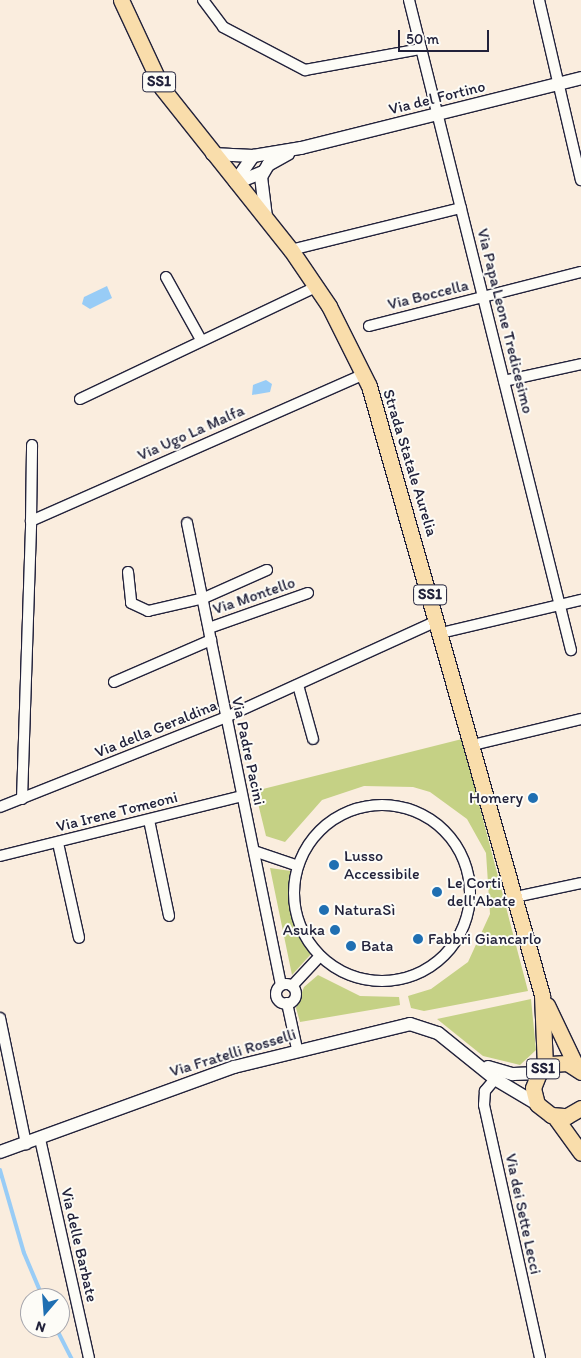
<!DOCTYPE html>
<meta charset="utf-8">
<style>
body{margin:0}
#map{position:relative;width:581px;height:1358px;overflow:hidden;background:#faedde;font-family:Itim,sans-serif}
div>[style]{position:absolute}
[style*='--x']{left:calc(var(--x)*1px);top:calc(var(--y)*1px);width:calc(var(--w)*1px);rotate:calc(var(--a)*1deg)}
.green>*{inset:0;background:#c5d185}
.water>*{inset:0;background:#98ccf6}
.stream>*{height:4px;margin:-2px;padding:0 2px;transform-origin:2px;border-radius:2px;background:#98ccf6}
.roads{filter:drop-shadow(1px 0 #22223b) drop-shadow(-1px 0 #22223b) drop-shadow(0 1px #22223b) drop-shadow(0 -1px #22223b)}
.minor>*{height:10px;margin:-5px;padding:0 5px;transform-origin:5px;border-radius:5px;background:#fdfcf7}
.minor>.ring{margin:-5px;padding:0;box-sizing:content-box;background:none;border:10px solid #fdfcf7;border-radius:50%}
.tertiary>*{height:12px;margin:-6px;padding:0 6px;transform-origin:6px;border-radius:6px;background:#fdfcf7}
.primary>*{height:15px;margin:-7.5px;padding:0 7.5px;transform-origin:7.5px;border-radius:7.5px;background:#f9ddab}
.dots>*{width:14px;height:14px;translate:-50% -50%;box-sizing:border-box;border:2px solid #fdfcf7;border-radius:50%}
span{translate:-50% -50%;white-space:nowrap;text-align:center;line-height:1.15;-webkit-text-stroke:4px #fdfcf7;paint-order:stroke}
.shield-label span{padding:1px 4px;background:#fdfcf7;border:1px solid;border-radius:4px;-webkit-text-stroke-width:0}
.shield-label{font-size:15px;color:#22223b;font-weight:700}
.street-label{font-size:16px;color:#22223b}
.poi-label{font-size:16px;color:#22223b}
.right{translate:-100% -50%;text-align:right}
.left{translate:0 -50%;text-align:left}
.north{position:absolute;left:20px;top:1288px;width:50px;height:50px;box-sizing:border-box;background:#fdfcf7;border:1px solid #a5a5ac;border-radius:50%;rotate:198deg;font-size:14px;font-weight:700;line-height:20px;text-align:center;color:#22223b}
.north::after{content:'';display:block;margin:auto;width:18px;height:22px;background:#1f6fb2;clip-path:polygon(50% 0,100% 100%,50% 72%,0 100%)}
.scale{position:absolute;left:398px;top:30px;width:91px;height:22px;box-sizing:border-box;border:2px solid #22223b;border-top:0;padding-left:6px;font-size:15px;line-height:18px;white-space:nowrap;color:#22223b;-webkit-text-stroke:4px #fdfcf7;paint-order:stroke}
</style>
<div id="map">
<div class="green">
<i style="clip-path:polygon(462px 739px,528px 991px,424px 1011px,411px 1008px,408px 996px,431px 989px,468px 962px,490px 914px,486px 853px,467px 819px,430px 792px,413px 787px,364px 786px,322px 800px,285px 842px,266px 836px,255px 791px)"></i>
<i style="clip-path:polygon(270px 868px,291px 871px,292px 914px,311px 954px,292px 975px)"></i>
<i style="clip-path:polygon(318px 975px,360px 996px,399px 997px,400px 1005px,300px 1022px,296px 1008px,304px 987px)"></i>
<i style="clip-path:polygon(531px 999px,536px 1050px,520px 1065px,483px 1056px,437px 1019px)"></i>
</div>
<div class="water">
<i style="clip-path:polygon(107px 286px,112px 298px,90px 309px,82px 304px,84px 297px)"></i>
<i style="clip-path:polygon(266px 380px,272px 384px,270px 392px,252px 395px,253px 385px)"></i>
</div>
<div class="stream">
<i style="--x:0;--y:1170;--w:86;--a:73.9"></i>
<i style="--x:24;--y:1253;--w:49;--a:67.1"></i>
<i style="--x:56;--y:1328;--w:34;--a:63"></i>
</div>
<div class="roads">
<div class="minor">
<i style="--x:203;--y:0;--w:34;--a:53"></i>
<i style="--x:223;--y:27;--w:93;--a:27.7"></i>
<i style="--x:305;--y:70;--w:118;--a:-10.3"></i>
<i style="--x:409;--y:0;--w:670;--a:76.01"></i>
<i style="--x:539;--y:0;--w:185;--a:76.9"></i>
<i style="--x:291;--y:250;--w:175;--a:-13.9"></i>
<i style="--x:166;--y:277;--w:72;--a:60.9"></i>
<i style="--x:369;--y:326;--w:219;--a:-14.3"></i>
<i style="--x:504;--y:381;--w:79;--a:-12.4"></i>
<i style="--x:80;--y:399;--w:261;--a:-25.4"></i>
<i style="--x:31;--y:521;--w:76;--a:-89.2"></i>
<i style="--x:187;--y:523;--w:471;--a:78.5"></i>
<i style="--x:128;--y:572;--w:31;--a:84"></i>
<i style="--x:131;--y:603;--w:19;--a:25"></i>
<i style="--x:148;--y:611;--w:57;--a:-13.1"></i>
<i style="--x:204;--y:598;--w:69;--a:-24"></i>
<i style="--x:209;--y:628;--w:105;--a:-19.5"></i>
<i style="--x:441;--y:633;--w:144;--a:-13.3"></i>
<i style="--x:114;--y:682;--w:106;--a:-23.4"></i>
<i style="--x:298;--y:685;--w:56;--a:74.5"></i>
<i style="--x:473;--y:745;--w:111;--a:-13.5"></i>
<i style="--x:22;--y:799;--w:278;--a:-88.1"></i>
<i style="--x:31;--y:521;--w:364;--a:-23.8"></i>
<i class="ring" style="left:294px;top:805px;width:166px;height:166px"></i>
<i style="--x:0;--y:807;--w:241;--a:-21.7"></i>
<i style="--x:224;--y:718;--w:234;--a:-24.5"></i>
<i style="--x:149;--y:820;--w:98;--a:78.2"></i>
<i style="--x:58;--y:843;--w:97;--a:77.5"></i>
<i style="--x:254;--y:851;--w:46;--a:18.8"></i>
<i style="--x:0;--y:856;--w:249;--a:-13.9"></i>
<i style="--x:515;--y:897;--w:67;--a:-12"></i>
<i class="ring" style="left:276px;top:984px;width:10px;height:10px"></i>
<i style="--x:292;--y:986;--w:41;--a:-47"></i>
<i style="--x:287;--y:1003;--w:47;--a:77.7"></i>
<i style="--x:0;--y:1018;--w:129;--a:78.3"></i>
<i style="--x:495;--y:1079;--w:16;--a:130"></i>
<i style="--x:485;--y:1091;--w:14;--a:94"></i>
<i style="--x:484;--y:1105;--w:259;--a:77.5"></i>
<i style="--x:40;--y:1139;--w:224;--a:77.4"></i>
</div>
<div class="tertiary">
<i style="--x:212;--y:154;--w:41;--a:2.8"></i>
<i style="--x:253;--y:156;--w:49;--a:-9.5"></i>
<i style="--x:301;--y:148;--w:289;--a:-14"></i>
<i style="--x:235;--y:182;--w:32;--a:-55"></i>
<i style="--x:236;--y:183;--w:29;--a:-22"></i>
<i style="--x:266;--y:217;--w:40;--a:-97.1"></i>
<i style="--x:261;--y:177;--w:14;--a:-60"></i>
<i style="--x:268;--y:165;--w:23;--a:-29"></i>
<i style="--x:488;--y:1067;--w:26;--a:16"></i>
<i style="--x:513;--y:1074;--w:26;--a:-2"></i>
<i style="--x:0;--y:1152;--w:249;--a:-20"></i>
<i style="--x:234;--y:1067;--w:181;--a:-13.7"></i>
<i style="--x:410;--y:1024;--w:29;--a:18"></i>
<i style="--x:438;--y:1033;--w:73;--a:38.9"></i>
<i style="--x:495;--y:1079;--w:49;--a:30.8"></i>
</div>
<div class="primary">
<i style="--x:121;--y:0;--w:97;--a:65"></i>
<i style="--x:162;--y:88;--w:207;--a:51.5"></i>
<i style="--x:291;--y:250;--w:68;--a:55.8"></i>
<i style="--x:329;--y:306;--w:89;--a:63.4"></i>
<i style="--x:369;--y:386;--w:633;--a:74.14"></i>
<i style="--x:542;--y:995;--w:72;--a:87.6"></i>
<i style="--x:547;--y:1005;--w:70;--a:64.5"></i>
<i style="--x:581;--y:1072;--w:17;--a:-147"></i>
<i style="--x:567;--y:1063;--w:17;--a:177"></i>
<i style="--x:550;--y:1064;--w:14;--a:141"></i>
<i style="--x:539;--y:1073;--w:16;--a:112"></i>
<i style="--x:533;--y:1088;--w:16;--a:76"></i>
<i style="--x:537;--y:1104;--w:18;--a:38"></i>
<i style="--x:551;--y:1115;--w:16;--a:4"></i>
<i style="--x:567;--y:1116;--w:16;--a:-30"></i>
<i style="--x:555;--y:1117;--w:44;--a:54.2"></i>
</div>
</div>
<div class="dots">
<i style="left:533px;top:798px;background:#1f6fb2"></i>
<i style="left:334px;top:865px;background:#1f6fb2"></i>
<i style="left:437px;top:892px;background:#1f6fb2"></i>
<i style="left:324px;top:910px;background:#1f6fb2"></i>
<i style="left:335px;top:930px;background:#1f6fb2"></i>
<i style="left:418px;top:939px;background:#1f6fb2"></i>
<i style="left:351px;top:946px;background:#1f6fb2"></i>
</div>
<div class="shield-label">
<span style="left:159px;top:82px">SS1</span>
<span style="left:430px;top:595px">SS1</span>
<span style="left:543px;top:1069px">SS1</span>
</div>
<div class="street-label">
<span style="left:437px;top:98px;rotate:-14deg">Via del Fortino</span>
<span style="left:428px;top:295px;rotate:-14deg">Via Boccella</span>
<span style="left:505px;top:321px;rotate:76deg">Via Papa Leone Tredicesimo</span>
<span style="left:191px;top:433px;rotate:-24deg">Via Ugo La Malfa</span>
<span style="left:410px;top:463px;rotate:73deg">Strada Statale Aurelia</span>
<span style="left:254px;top:596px;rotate:-19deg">Via Montello</span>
<span style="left:156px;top:729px;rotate:-22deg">Via della Geraldina</span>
<span style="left:248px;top:751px;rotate:78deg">Via Padre Pacini</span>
<span style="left:117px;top:812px;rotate:-14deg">Via Irene Tomeoni</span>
<span style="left:233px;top:1053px;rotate:-17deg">Via Fratelli Rosselli</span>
<span style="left:523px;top:1214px;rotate:78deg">Via dei Sette Lecci</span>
<span style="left:79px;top:1245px;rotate:77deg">Via delle Barbate</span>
</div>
<div class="poi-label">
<span class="right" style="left:523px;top:798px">Homery</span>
<span class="left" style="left:344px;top:865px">Lusso<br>Accessibile</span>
<span class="left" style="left:447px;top:892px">Le Corti<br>dell'Abate</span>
<span class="left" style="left:334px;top:910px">NaturaSì</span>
<span class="right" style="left:325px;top:930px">Asuka</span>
<span class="left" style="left:428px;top:939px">Fabbri Giancarlo</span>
<span class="left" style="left:361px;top:946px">Bata</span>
</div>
<div class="north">N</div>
<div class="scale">50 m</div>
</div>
